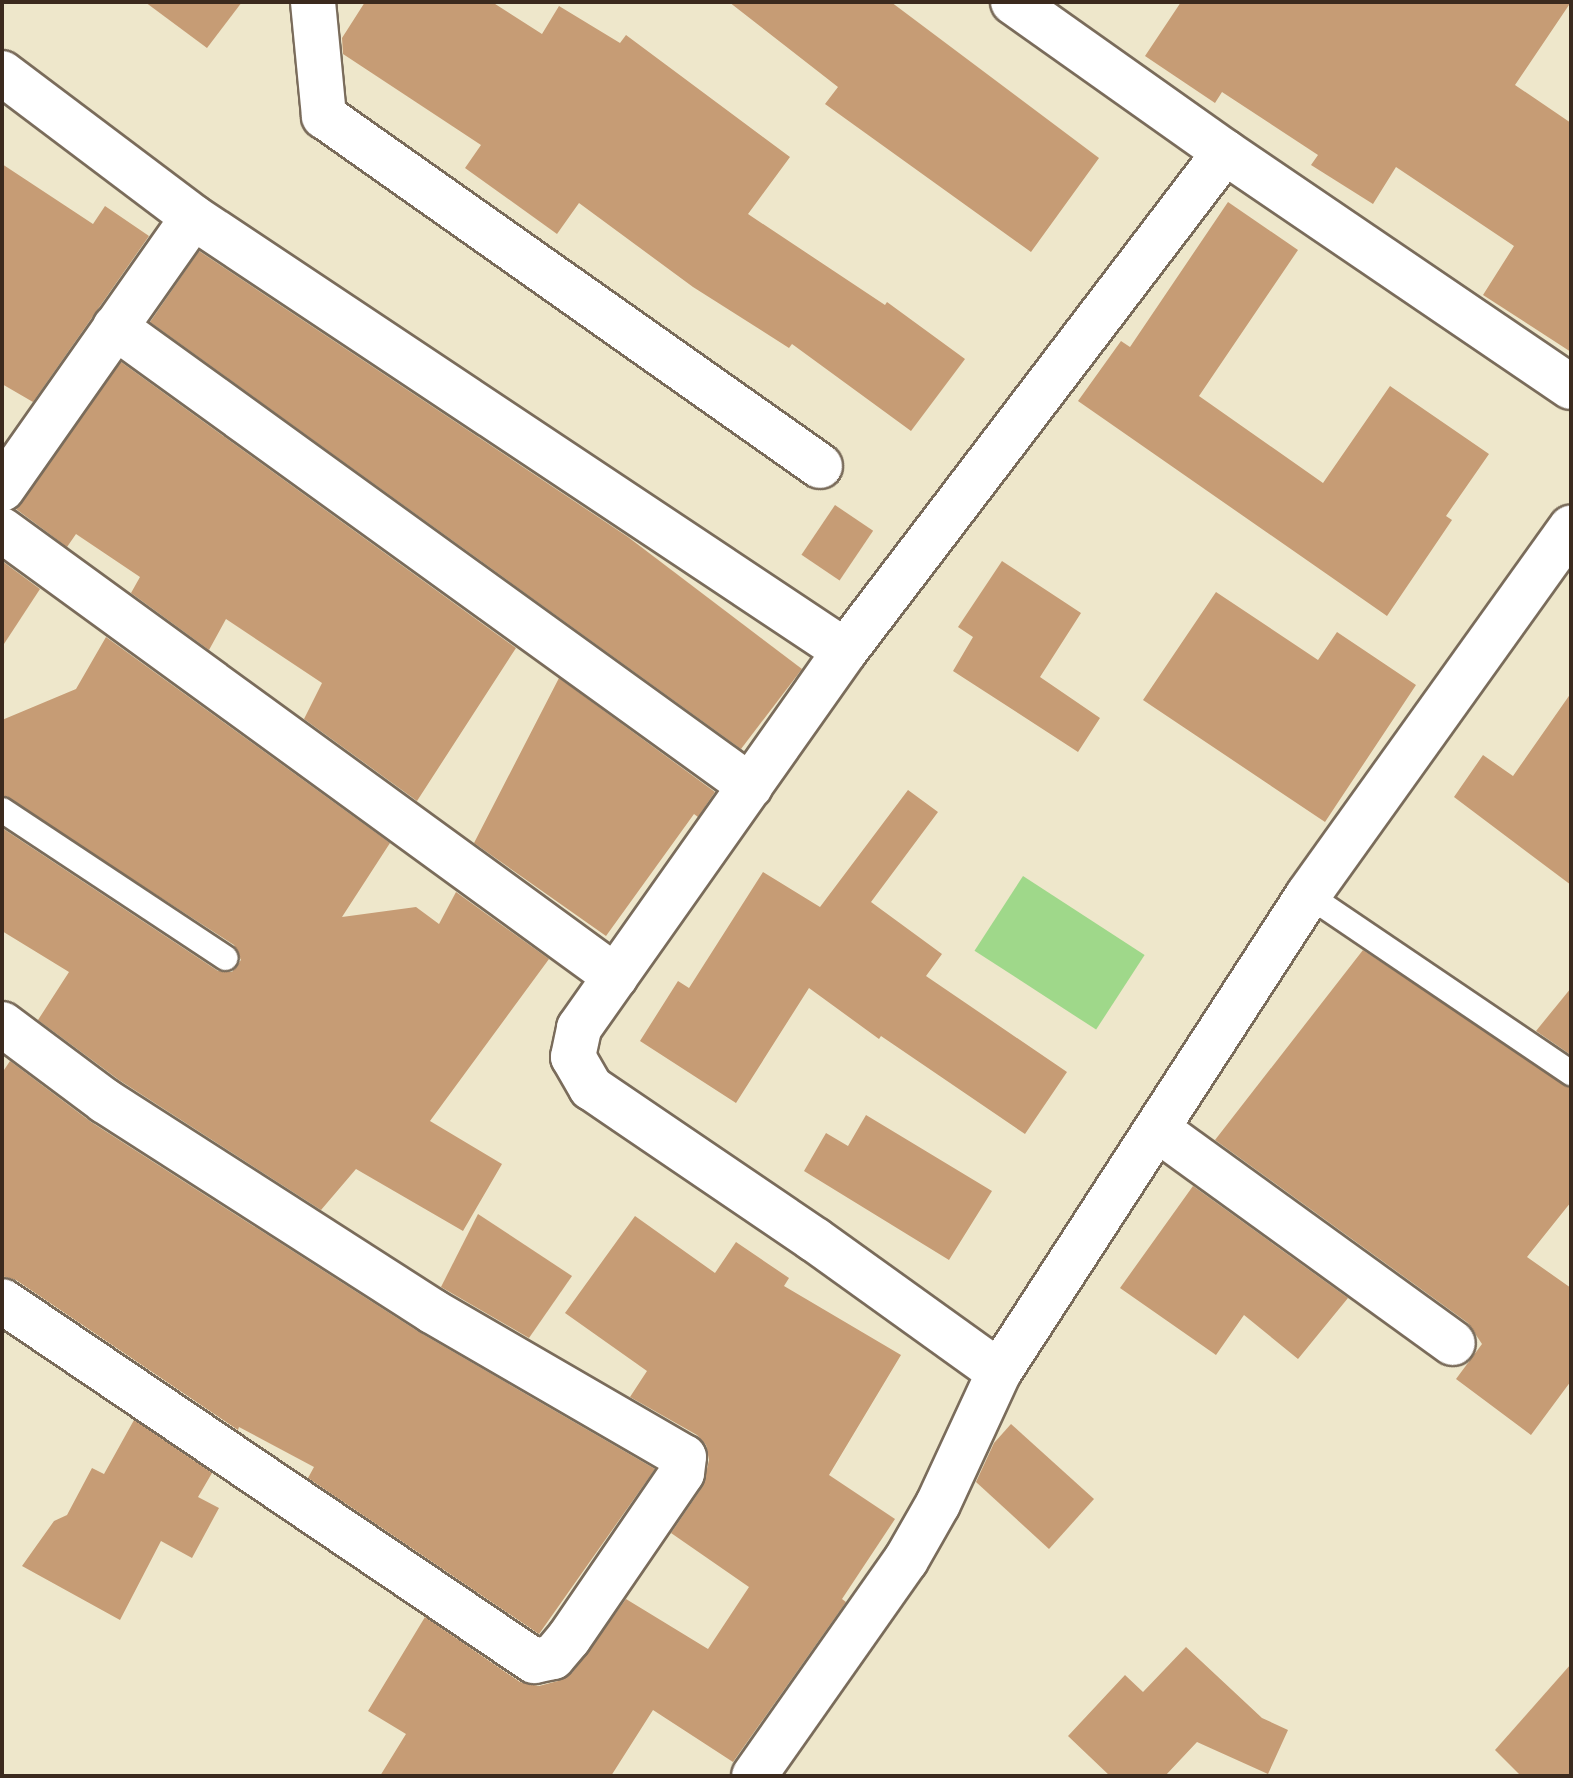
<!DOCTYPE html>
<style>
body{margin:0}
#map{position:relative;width:1573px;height:1778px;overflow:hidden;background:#eee7cb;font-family:"Architects Daughter",sans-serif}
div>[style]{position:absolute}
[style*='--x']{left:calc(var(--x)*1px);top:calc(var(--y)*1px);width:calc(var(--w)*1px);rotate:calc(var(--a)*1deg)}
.green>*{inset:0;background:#9fd88a;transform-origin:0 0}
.building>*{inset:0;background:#c69c75;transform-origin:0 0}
.roads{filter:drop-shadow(2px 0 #7a6c5b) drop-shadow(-2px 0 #7a6c5b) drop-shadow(0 2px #7a6c5b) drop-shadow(0 -2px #7a6c5b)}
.service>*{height:24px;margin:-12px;padding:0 12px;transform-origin:12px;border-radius:12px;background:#fff}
.minor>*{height:44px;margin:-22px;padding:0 22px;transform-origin:22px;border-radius:22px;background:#fff}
span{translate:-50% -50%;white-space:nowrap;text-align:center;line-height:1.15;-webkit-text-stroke:7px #fdfcf7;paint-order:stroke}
.frame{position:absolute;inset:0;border:4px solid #3b2a1e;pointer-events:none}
</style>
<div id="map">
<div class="green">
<i style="left:1023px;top:876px;width:145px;height:89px;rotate:33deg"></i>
</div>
<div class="building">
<i style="clip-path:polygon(145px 2px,242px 2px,207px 48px)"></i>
<i style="clip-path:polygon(365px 2px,492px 2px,542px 34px,559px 6px,620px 43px,626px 35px,790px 157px,748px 214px,885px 305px,887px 302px,965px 359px,911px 431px,792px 344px,789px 348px,693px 287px,579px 203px,557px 234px,465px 168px,481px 145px,343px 54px,342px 38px)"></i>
<i style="clip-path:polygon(729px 2px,891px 2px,1099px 158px,1031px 252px,825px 104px,838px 87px)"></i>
<i style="clip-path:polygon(1181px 2px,1571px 2px,1515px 85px,1571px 123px,1571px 352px,1483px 295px,1514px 246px,1396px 167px,1373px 204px,1311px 165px,1318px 155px,1222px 92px,1215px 103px,1145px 56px)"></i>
<i style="clip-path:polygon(2px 164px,93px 224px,105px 206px,149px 236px,33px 402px,2px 384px)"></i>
<i style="clip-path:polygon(1228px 202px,1298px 250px,1199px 396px,1323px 483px,1390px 386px,1489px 454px,1446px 516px,1452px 520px,1387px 616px,1078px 401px,1121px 341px,1130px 347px)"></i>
<i style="clip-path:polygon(199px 251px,628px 537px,802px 669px,741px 749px,150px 322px)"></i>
<i style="clip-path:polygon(121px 362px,516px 648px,417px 801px,304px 719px,322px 683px,226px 619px,209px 650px,131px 593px,140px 577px,76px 534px,67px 547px,16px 509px)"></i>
<i style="left:835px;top:505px;width:46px;height:60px;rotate:34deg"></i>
<i style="clip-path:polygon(2px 561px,40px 589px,2px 647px)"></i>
<i style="clip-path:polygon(1002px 561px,1081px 613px,1040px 677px,1100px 718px,1078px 752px,953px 671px,973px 637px,958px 627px)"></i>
<i style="clip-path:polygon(1216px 592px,1318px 660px,1337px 632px,1416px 685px,1325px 822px,1143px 700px)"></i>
<i style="clip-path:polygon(106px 637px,390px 843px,342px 917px,416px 907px,439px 924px,456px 892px,549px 959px,430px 1121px,502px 1164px,463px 1231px,356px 1169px,321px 1210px,119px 1080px,38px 1020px,69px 972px,2px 931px,2px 828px,218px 971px,232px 972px,241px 960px,234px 945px,2px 795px,2px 720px,76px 689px)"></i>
<i style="clip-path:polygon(559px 678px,715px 792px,698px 817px,694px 814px,606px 936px,474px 843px)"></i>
<i style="clip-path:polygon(1571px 693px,1571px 885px,1454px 797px,1483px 755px,1513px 776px)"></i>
<i style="clip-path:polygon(908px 790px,938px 812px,871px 902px,942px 954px,926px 976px,1067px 1072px,1025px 1134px,881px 1036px,879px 1039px,809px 988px,736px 1103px,640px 1041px,678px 981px,689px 988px,763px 872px,820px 907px)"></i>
<i style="clip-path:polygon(1363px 950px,1571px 1088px,1571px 1202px,1527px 1257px,1571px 1288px,1571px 1381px,1531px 1435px,1456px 1379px,1482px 1344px,1468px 1323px,1215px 1140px)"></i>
<i style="clip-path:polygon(1571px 988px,1571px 1055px,1536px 1031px)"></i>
<i style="clip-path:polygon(10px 1061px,91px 1122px,419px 1332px,655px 1469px,539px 1634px,308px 1478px,314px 1467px,239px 1427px,238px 1430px,16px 1280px,2px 1276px,2px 1073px)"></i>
<i style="clip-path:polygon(866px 1115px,992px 1191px,949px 1260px,804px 1171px,826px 1133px,848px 1146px)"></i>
<i style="clip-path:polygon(1193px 1186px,1348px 1298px,1298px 1359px,1244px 1315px,1216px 1355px,1120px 1288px)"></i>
<i style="clip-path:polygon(478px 1214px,572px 1276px,529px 1338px,441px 1287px)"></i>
<i style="clip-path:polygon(635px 1216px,715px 1273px,736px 1242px,789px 1278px,784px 1286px,901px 1355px,829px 1475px,895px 1519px,842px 1599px,846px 1602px,733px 1762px,653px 1710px,611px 1776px,380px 1776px,406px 1734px,368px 1711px,425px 1617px,520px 1682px,539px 1686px,558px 1681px,572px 1673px,626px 1599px,708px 1649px,749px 1587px,671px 1533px,703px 1486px,709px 1460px,706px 1445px,697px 1435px,630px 1397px,647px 1371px,565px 1313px)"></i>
<i style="clip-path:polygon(134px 1420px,212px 1473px,198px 1497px,219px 1508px,192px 1558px,161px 1541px,120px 1620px,22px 1566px,54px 1521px,67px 1515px,92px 1468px,104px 1474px)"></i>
<i style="clip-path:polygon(1011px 1424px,1094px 1499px,1049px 1549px,976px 1482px,994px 1443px)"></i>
<i style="clip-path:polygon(1186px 1647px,1262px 1718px,1288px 1730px,1268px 1774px,1197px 1742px,1165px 1776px,1110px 1776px,1068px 1736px,1125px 1675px,1143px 1692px)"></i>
<i style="clip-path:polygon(1571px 1664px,1571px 1776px,1521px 1776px,1495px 1750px)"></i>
</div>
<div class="roads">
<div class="service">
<i style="--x:2;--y:810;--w:268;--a:33.5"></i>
<i style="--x:1308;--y:895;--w:318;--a:34.1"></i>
</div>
<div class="minor">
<i style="--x:313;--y:2;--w:115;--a:84.5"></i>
<i style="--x:324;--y:116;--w:607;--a:35.21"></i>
<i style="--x:1013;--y:2;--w:260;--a:35.3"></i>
<i style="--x:1225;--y:152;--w:418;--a:34.2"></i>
<i style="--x:2;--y:73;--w:239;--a:37"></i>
<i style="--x:193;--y:217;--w:783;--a:33.65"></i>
<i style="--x:115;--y:327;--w:784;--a:35.86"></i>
<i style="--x:2;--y:489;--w:332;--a:-54.9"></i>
<i style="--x:2;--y:530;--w:759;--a:36.06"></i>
<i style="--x:2;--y:1024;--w:129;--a:36.8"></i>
<i style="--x:105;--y:1101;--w:389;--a:32.7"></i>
<i style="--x:432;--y:1311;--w:291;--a:30.1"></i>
<i style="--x:684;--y:1457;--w:16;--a:97"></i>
<i style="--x:682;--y:1473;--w:200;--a:124.4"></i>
<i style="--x:569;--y:1638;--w:25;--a:130"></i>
<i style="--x:553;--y:1657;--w:19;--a:168"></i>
<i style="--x:534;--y:1661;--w:642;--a:-145.91"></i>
<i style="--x:1157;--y:1129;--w:365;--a:35.9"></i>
<i style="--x:999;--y:1372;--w:226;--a:-144.3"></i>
<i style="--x:815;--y:1240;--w:271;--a:-145.8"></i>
<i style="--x:591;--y:1088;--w:36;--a:-120"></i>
<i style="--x:573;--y:1057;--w:30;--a:-78"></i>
<i style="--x:579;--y:1028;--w:461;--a:-54.8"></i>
<i style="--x:845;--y:651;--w:627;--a:-52.71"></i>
<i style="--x:754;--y:1776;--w:264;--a:-54.9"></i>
<i style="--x:906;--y:1560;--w:64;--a:-60.3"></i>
<i style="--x:938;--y:1504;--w:145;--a:-65.2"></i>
<i style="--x:999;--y:1372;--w:568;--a:-57.06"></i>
<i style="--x:1308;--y:895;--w:452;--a:-54.4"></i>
</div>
</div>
<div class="frame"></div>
</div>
